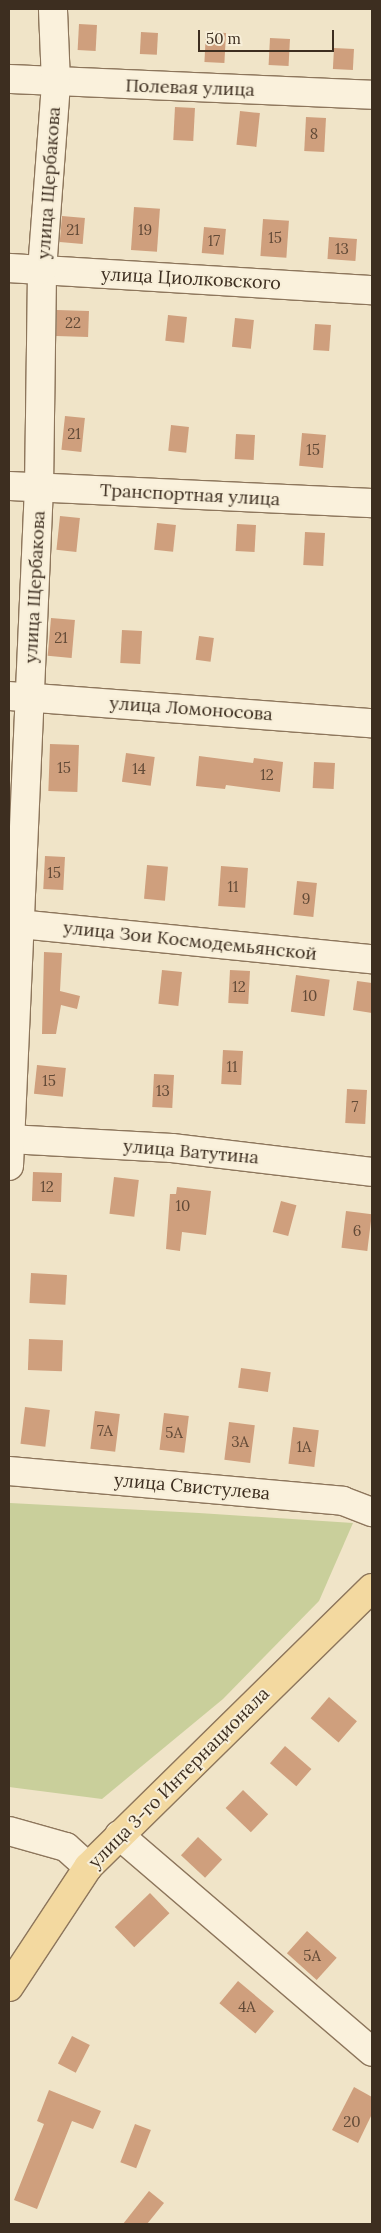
<!DOCTYPE html>
<meta charset="utf-8">
<style>
body{margin:0}
#map{position:relative;width:381px;height:2233px;overflow:hidden;background:#f0e4c8;font-family:Lora,serif}
div>[style]{position:absolute}
[style*='--x']{left:calc(var(--x)*1px);top:calc(var(--y)*1px);width:calc(var(--w)*1px);rotate:calc(var(--a)*1deg)}
.green>*{inset:0;background:#c9cf9b}
.building>*{inset:0;background:#cf9f7d;transform-origin:0 0}
.roads{filter:drop-shadow(1px 0 #8d765c) drop-shadow(-1px 0 #8d765c) drop-shadow(0 1px #8d765c) drop-shadow(0 -1px #8d765c)}
.minor>*{height:28px;margin:-14px;padding:0 14px;transform-origin:14px;border-radius:14px;background:#faf1dc}
.major>*{height:28px;margin:-14px;padding:0 14px;transform-origin:14px;border-radius:14px;background:#f3d9a0}
span{translate:-50% -50%;white-space:nowrap;text-align:center;line-height:1.15;-webkit-text-stroke:4px #f7eed8;paint-order:stroke}
.number-label{font-size:15px;color:#624a37}
.number-label span{-webkit-text-stroke-width:0}
.street-label{font-size:18px;color:#3d2e20}
.frame{position:absolute;inset:0;border:10px solid #3d2e20;pointer-events:none}
.scale{position:absolute;left:198px;top:30px;width:136px;height:22px;box-sizing:border-box;border:2px solid #3d2e20;border-top:0;padding-left:6px;font-size:15px;line-height:18px;white-space:nowrap;color:#3d2e20;-webkit-text-stroke:4px #f7eed8;paint-order:stroke}
</style>
<div id="map">
<div class="green">
<i style="clip-path:polygon(10px 1503px,199px 1513px,353px 1523px,319px 1601px,223px 1699px,102px 1799px,9px 1787px)"></i>
</div>
<div class="building">
<i style="left:79px;top:24px;width:18px;height:26px;rotate:3deg"></i>
<i style="left:141px;top:32px;width:17px;height:22px;rotate:3deg"></i>
<i style="left:206px;top:32px;width:20px;height:30px;rotate:3deg"></i>
<i style="left:270px;top:38px;width:20px;height:27px;rotate:3deg"></i>
<i style="left:334px;top:48px;width:20px;height:21px;rotate:3deg"></i>
<i style="left:175px;top:107px;width:20px;height:33px;rotate:3deg"></i>
<i style="left:240px;top:111px;width:20px;height:34px;rotate:6deg"></i>
<i style="left:306px;top:117px;width:20px;height:34px;rotate:3deg"></i>
<i style="left:134px;top:207px;width:26px;height:43px;rotate:4deg"></i>
<i style="left:62px;top:216px;width:23px;height:26px;rotate:5deg"></i>
<i style="left:263px;top:219px;width:26px;height:37px;rotate:4deg"></i>
<i style="left:204px;top:227px;width:22px;height:26px;rotate:5deg"></i>
<i style="left:329px;top:237px;width:28px;height:22px;rotate:4deg"></i>
<i style="left:57px;top:310px;width:32px;height:26px;rotate:2deg"></i>
<i style="left:168px;top:315px;width:19px;height:26px;rotate:6deg"></i>
<i style="left:235px;top:318px;width:19px;height:29px;rotate:6deg"></i>
<i style="left:315px;top:324px;width:16px;height:26px;rotate:4deg"></i>
<i style="left:65px;top:416px;width:20px;height:34px;rotate:6deg"></i>
<i style="left:171px;top:425px;width:18px;height:26px;rotate:6deg"></i>
<i style="left:302px;top:433px;width:24px;height:33px;rotate:5deg"></i>
<i style="left:236px;top:434px;width:19px;height:25px;rotate:3deg"></i>
<i style="left:60px;top:516px;width:20px;height:34px;rotate:6deg"></i>
<i style="left:157px;top:523px;width:19px;height:27px;rotate:6deg"></i>
<i style="left:237px;top:524px;width:19px;height:27px;rotate:3deg"></i>
<i style="left:305px;top:532px;width:20px;height:33px;rotate:3deg"></i>
<i style="left:51px;top:618px;width:24px;height:38px;rotate:5deg"></i>
<i style="left:122px;top:630px;width:20px;height:33px;rotate:3deg"></i>
<i style="left:199px;top:636px;width:15px;height:24px;rotate:8deg"></i>
<i style="left:50px;top:744px;width:29px;height:47px;rotate:2deg"></i>
<i style="left:126px;top:753px;width:29px;height:29px;rotate:8deg"></i>
<i style="clip-path:polygon(199px 756px,253px 763px,254px 758px,283px 762px,280px 792px,226px 785px,225px 789px,196px 786px)"></i>
<i style="left:314px;top:762px;width:21px;height:26px;rotate:3deg"></i>
<i style="left:45px;top:856px;width:20px;height:33px;rotate:3deg"></i>
<i style="left:147px;top:865px;width:21px;height:34px;rotate:5deg"></i>
<i style="left:221px;top:866px;width:27px;height:40px;rotate:4deg"></i>
<i style="left:297px;top:881px;width:20px;height:34px;rotate:6deg"></i>
<i style="clip-path:polygon(44px 952px,62px 953px,60px 991px,80px 996px,77px 1009px,61px 1005px,56px 1034px,42px 1034px)"></i>
<i style="left:162px;top:970px;width:20px;height:34px;rotate:6deg"></i>
<i style="left:230px;top:970px;width:20px;height:33px;rotate:3deg"></i>
<i style="left:296px;top:975px;width:34px;height:37px;rotate:8deg"></i>
<i style="clip-path:polygon(357px 981px,372px 983px,372px 1013px,353px 1010px)"></i>
<i style="left:223px;top:1050px;width:20px;height:34px;rotate:3deg"></i>
<i style="left:37px;top:1065px;width:29px;height:29px;rotate:6deg"></i>
<i style="left:154px;top:1074px;width:20px;height:33px;rotate:3deg"></i>
<i style="left:347px;top:1089px;width:20px;height:34px;rotate:3deg"></i>
<i style="left:33px;top:1172px;width:29px;height:29px;rotate:2deg"></i>
<i style="left:114px;top:1177px;width:25px;height:37px;rotate:7deg"></i>
<i style="clip-path:polygon(177px 1187px,211px 1191px,206px 1235px,182px 1232px,180px 1251px,166px 1249px,170px 1194px,176px 1194px)"></i>
<i style="left:281px;top:1201px;width:16px;height:32px;rotate:15deg"></i>
<i style="left:346px;top:1211px;width:26px;height:37px;rotate:7deg"></i>
<i style="left:31px;top:1273px;width:36px;height:30px;rotate:3deg"></i>
<i style="left:29px;top:1339px;width:34px;height:31px;rotate:2deg"></i>
<i style="left:241px;top:1368px;width:30px;height:20px;rotate:8deg"></i>
<i style="left:25px;top:1407px;width:25px;height:37px;rotate:7deg"></i>
<i style="left:95px;top:1411px;width:25px;height:38px;rotate:7deg"></i>
<i style="left:164px;top:1413px;width:25px;height:37px;rotate:7deg"></i>
<i style="left:229px;top:1422px;width:26px;height:38px;rotate:7deg"></i>
<i style="left:293px;top:1427px;width:26px;height:37px;rotate:7deg"></i>
<i style="left:329px;top:1697px;width:37px;height:28px;rotate:41deg"></i>
<i style="left:285px;top:1746px;width:35px;height:23px;rotate:41deg"></i>
<i style="left:243px;top:1790px;width:35px;height:25px;rotate:44deg"></i>
<i style="left:198px;top:1837px;width:33px;height:25px;rotate:43deg"></i>
<i style="left:150px;top:1893px;width:28px;height:49px;rotate:46deg"></i>
<i style="left:307px;top:1931px;width:40px;height:30px;rotate:42deg"></i>
<i style="left:238px;top:1981px;width:47px;height:29px;rotate:40deg"></i>
<i style="left:72px;top:2036px;width:20px;height:31px;rotate:27deg"></i>
<i style="clip-path:polygon(354px 2087px,372px 2097px,372px 2114px,358px 2143px,332px 2130px)"></i>
<i style="clip-path:polygon(49px 2090px,101px 2111px,93px 2129px,72px 2121px,37px 2209px,14px 2200px,44px 2124px,37px 2121px)"></i>
<i style="left:135px;top:2124px;width:17px;height:41px;rotate:21deg"></i>
<i style="clip-path:polygon(149px 2191px,164px 2203px,147px 2224px,123px 2224px)"></i>
</div>
<div class="roads">
<div class="minor">
<i style="--x:9;--y:79;--w:363;--a:2.5"></i>
<i style="--x:9;--y:268;--w:364;--a:3.5"></i>
<i style="--x:9;--y:486;--w:363;--a:2.7"></i>
<i style="--x:9;--y:696;--w:364;--a:4.3"></i>
<i style="--x:9;--y:923;--w:365;--a:5.7"></i>
<i style="--x:9;--y:1139;--w:163;--a:3.2"></i>
<i style="--x:172;--y:1148;--w:201;--a:6.8"></i>
<i style="--x:9;--y:1166;--w:679;--a:-87.47"></i>
<i style="--x:39;--y:488;--w:218;--a:-89.2"></i>
<i style="--x:42;--y:270;--w:189;--a:-85.7"></i>
<i style="--x:56;--y:82;--w:73;--a:-92.4"></i>
<i style="--x:9;--y:1471;--w:335;--a:5.1"></i>
<i style="--x:343;--y:1501;--w:31;--a:21"></i>
<i style="--x:9;--y:1831;--w:59;--a:15.7"></i>
<i style="--x:66;--y:1847;--w:30;--a:42"></i>
<i style="--x:119;--y:1835;--w:333;--a:40.6"></i>
</div>
<div class="major">
<i style="--x:9;--y:1987;--w:144;--a:-56.6"></i>
<i style="--x:88;--y:1867;--w:398;--a:-44.5"></i>
</div>
</div>
<div class="number-label">
<span style="left:314px;top:134px">8</span>
<span style="left:73px;top:230px">21</span>
<span style="left:145px;top:230px">19</span>
<span style="left:275px;top:238px">15</span>
<span style="left:214px;top:241px">17</span>
<span style="left:342px;top:249px">13</span>
<span style="left:73px;top:323px">22</span>
<span style="left:74px;top:434px">21</span>
<span style="left:313px;top:450px">15</span>
<span style="left:61px;top:638px">21</span>
<span style="left:64px;top:768px">15</span>
<span style="left:139px;top:769px">14</span>
<span style="left:267px;top:775px">12</span>
<span style="left:54px;top:873px">15</span>
<span style="left:233px;top:887px">11</span>
<span style="left:306px;top:899px">9</span>
<span style="left:239px;top:987px">12</span>
<span style="left:310px;top:996px">10</span>
<span style="left:232px;top:1067px">11</span>
<span style="left:49px;top:1081px">15</span>
<span style="left:163px;top:1091px">13</span>
<span style="left:355px;top:1107px">7</span>
<span style="left:47px;top:1187px">12</span>
<span style="left:183px;top:1206px">10</span>
<span style="left:357px;top:1231px">6</span>
<span style="left:105px;top:1431px">7А</span>
<span style="left:174px;top:1433px">5А</span>
<span style="left:240px;top:1442px">3А</span>
<span style="left:304px;top:1447px">1А</span>
<span style="left:312px;top:1956px">5А</span>
<span style="left:247px;top:2007px">4А</span>
<span style="left:352px;top:2122px">20</span>
</div>
<div class="street-label">
<span style="left:190px;top:88px;rotate:2deg">Полевая улица</span>
<span style="left:49px;top:183px;rotate:-86deg">улица Щербакова</span>
<span style="left:191px;top:279px;rotate:3deg">улица Циолковского</span>
<span style="left:190px;top:495px;rotate:3deg">Транспортная улица</span>
<span style="left:35px;top:587px;rotate:-87deg">улица Щербакова</span>
<span style="left:191px;top:709px;rotate:4deg">улица Ломоносова</span>
<span style="left:190px;top:941px;rotate:6deg">улица Зои Космодемьянской</span>
<span style="left:191px;top:1152px;rotate:5deg">улица Ватутина</span>
<span style="left:192px;top:1487px;rotate:5deg">улица Свистулева</span>
<span style="left:179px;top:1778px;rotate:-45deg">улица 3-го Интернационала</span>
</div>
<div class="frame"></div>
<div class="scale">50 m</div>
</div>
